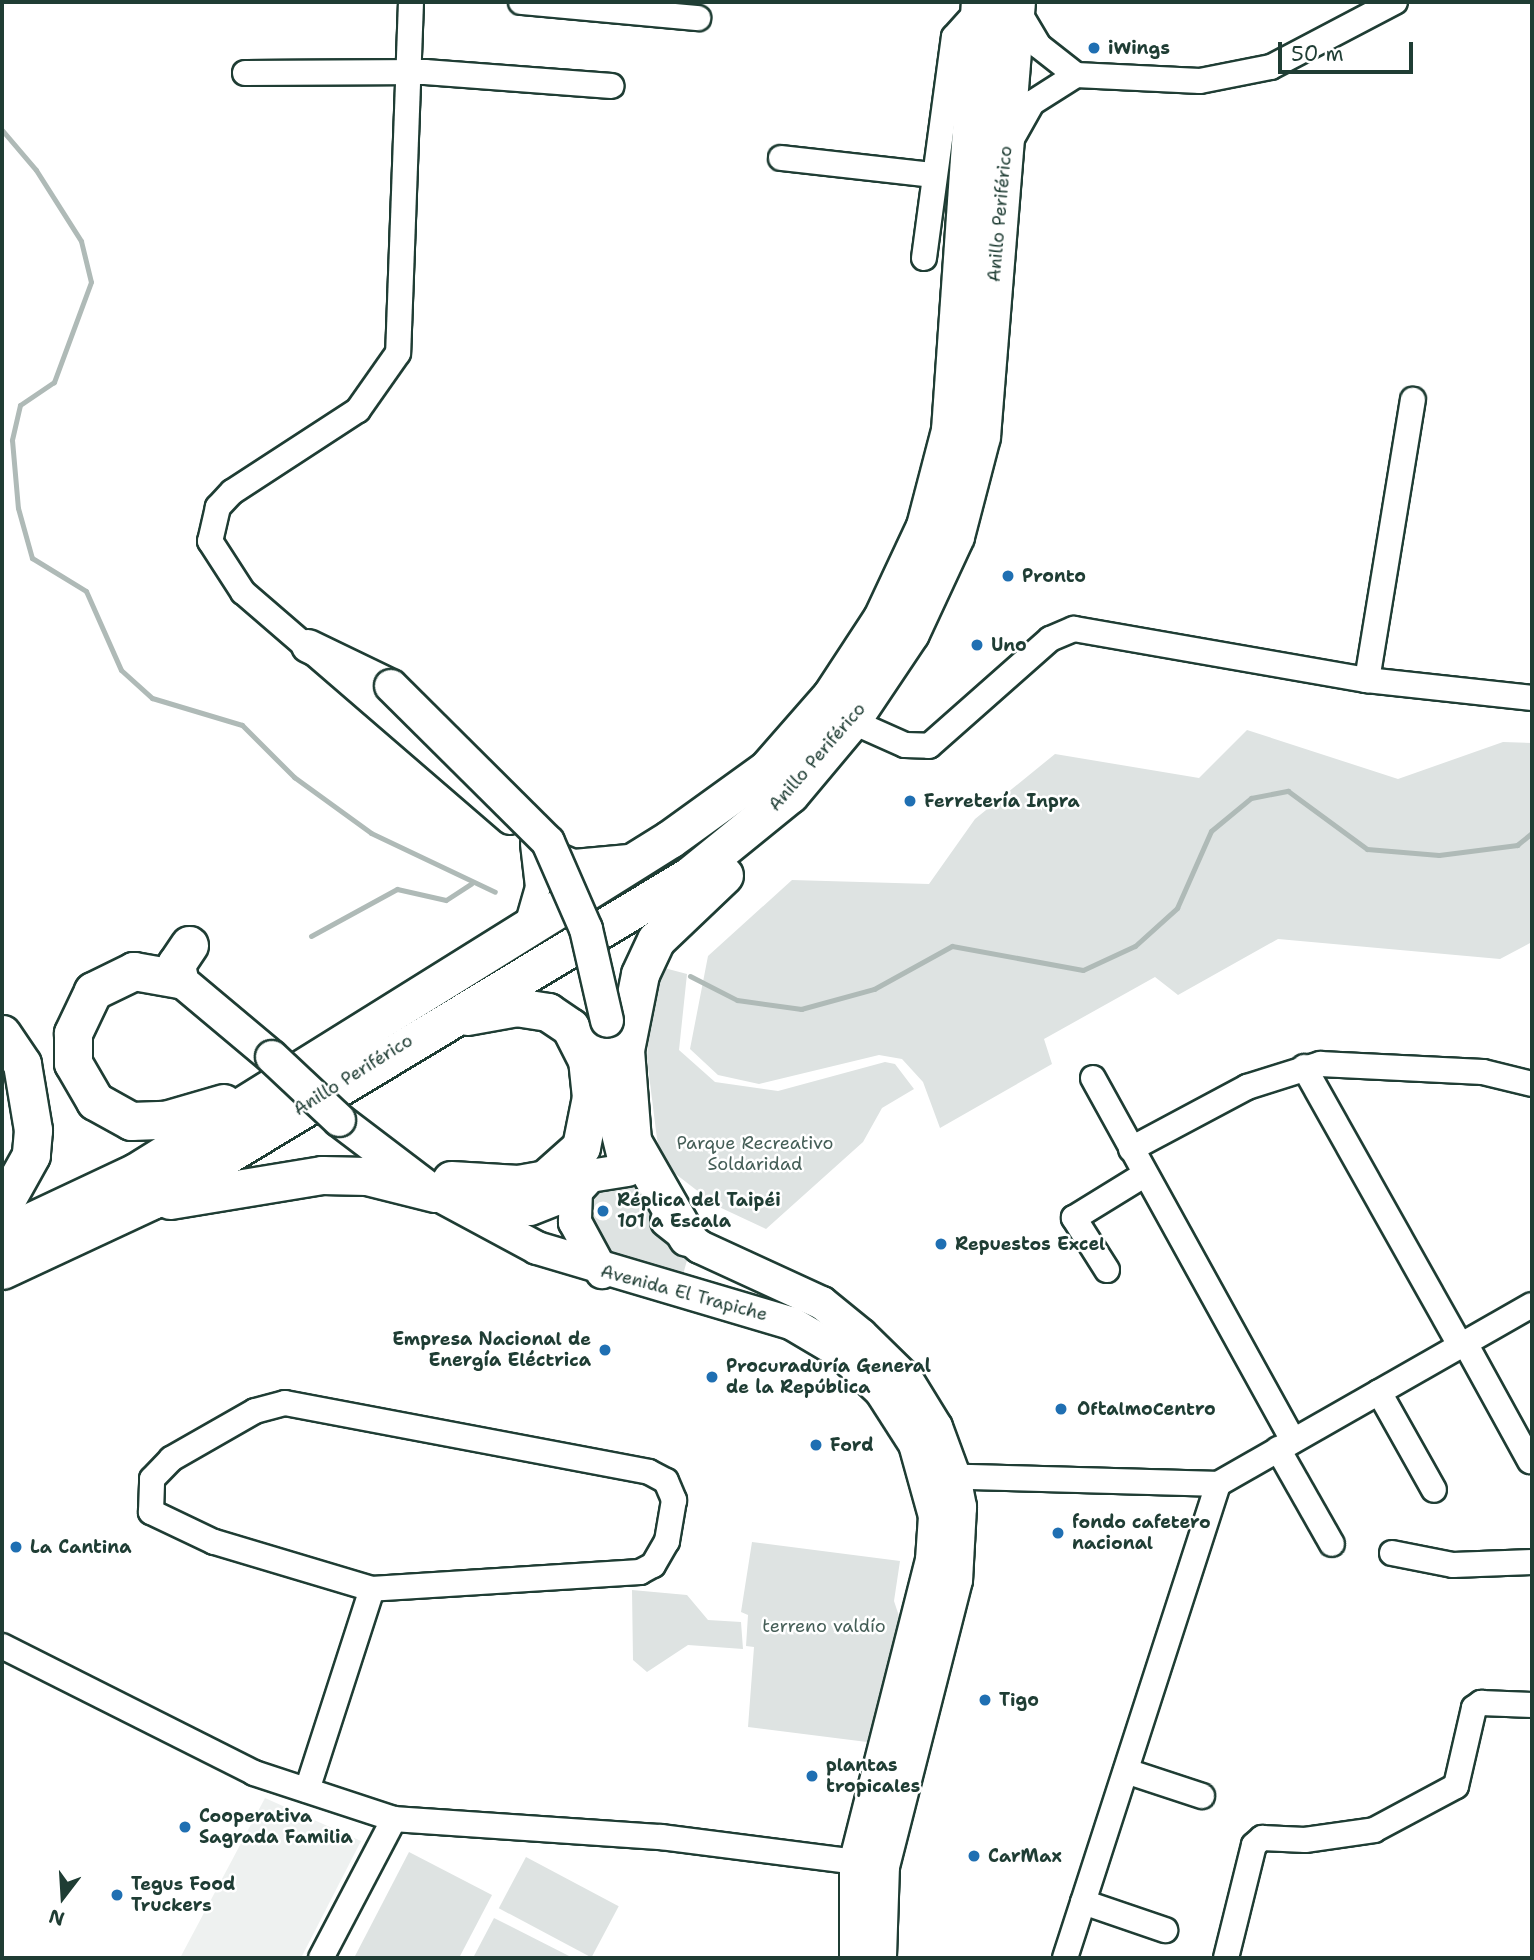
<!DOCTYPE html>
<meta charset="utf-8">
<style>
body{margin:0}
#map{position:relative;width:1534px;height:1960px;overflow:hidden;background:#fff;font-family:"Shantell Sans",sans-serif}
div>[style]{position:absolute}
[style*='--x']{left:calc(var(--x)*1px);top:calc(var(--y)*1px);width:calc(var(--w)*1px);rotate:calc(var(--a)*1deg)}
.built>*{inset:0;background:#eef1f0}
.green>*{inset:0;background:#dee3e2;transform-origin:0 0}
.stream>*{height:5px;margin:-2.5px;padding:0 2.5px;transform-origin:2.5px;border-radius:2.5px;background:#afbab7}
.roads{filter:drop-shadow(2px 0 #1f3d34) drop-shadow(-2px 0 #1f3d34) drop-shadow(0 2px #1f3d34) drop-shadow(0 -2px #1f3d34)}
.minor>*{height:24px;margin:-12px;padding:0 12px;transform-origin:12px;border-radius:12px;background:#fff}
.major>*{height:32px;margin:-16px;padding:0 16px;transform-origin:16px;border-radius:16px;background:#fff}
.highway>*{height:37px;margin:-18.5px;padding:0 18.5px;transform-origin:18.5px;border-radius:18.5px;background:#fff}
.bridges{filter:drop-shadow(2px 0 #1f3d34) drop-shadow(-2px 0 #1f3d34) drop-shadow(0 2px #1f3d34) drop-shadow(0 -2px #1f3d34)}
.major-bridge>*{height:32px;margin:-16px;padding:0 16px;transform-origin:16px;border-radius:16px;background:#fff}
.dots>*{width:19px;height:19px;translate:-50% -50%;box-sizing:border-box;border:4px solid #fff;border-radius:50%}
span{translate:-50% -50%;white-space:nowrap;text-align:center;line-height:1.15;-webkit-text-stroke:5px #fff;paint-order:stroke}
.poi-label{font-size:18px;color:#1f3d34;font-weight:700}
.left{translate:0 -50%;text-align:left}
.right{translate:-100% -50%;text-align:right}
.street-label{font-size:18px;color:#1f3d34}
.park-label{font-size:18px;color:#455e57}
.frame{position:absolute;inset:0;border:4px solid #1f3d34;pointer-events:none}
.north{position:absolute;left:28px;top:1862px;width:70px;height:70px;-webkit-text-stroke:5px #fff;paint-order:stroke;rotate:197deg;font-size:19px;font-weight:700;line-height:28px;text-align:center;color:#1f3d34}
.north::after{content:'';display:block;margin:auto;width:24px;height:32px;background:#1f3d34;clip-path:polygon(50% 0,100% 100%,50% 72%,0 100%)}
.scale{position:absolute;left:1278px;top:42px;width:135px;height:32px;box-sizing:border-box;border:4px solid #1f3d34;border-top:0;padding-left:9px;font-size:21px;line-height:24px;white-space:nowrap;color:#1f3d34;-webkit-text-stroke:5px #fff;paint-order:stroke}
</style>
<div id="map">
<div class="built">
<i style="clip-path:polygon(265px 1798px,361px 1841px,301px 1958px,180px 1958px)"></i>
</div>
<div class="green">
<i style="clip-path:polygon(1247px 730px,1398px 779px,1503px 742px,1532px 743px,1532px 942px,1500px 959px,1278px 939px,1178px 995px,1155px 977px,1044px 1039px,1052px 1064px,940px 1128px,923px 1082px,902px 1059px,879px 1055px,759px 1084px,718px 1075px,690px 1049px,708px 956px,792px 880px,929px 884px,975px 819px,1055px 754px,1199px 778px)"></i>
<i style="clip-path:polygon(653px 965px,687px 974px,679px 1050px,715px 1082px,778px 1091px,885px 1062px,895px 1064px,914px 1089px,882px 1108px,863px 1142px,766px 1229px,717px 1206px,664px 1165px,657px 1139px,647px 1059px)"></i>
<i style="clip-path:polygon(628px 1177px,648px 1210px,691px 1246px,681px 1282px,604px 1264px,581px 1192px)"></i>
<i style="clip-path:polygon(752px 1542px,900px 1561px,894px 1601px,901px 1622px,867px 1742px,748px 1727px,754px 1647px,746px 1646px,748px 1615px,741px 1612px)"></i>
<i style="clip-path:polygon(632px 1590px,687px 1595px,708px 1620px,741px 1622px,743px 1649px,688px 1645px,647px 1672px,633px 1660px)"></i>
<i style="clip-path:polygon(409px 1852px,492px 1895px,459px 1958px,354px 1958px)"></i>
<i style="left:526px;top:1857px;width:105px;height:58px;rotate:28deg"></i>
<i style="clip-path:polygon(494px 1918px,573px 1958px,473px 1958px)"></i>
</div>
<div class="stream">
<i style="--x:2;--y:130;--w:52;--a:49.6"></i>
<i style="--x:36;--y:170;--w:84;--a:57.6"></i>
<i style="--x:81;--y:241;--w:42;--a:76.3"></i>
<i style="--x:91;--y:282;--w:107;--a:110.3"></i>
<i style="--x:54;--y:382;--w:41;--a:145.9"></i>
<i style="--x:20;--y:405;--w:36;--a:103"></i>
<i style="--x:12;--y:440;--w:68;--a:85"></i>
<i style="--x:18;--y:508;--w:52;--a:74.4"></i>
<i style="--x:32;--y:558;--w:63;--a:31.4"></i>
<i style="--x:86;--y:591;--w:86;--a:66.1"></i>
<i style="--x:121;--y:670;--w:42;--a:42.1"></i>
<i style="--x:152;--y:698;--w:94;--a:16.7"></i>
<i style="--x:242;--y:725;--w:74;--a:45"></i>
<i style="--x:294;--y:777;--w:95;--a:36"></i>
<i style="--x:371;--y:833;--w:137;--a:25.4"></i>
<i style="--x:311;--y:936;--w:98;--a:-28.7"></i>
<i style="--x:397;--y:889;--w:50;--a:12.7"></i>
<i style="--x:446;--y:900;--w:30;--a:-33"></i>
<i style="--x:690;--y:976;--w:53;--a:27.1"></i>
<i style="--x:737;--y:1000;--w:65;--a:8"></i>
<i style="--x:801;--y:1009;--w:76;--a:-15.3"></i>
<i style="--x:874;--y:989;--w:89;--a:-28.9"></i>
<i style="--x:952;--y:946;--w:133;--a:10.4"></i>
<i style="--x:1083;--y:970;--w:57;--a:-24.8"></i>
<i style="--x:1135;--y:946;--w:57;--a:-42.1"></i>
<i style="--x:1177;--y:908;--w:84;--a:-66.2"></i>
<i style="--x:1211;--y:831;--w:52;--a:-39.5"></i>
<i style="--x:1251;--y:798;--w:38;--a:-11"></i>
<i style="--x:1288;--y:791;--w:98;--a:36.3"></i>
<i style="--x:1367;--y:849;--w:72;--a:4.8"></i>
<i style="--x:1439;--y:855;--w:79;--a:-7.3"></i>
<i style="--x:1517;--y:845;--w:19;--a:-39"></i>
</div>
<div class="roads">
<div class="minor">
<i style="--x:411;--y:2;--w:351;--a:92.1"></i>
<i style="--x:398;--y:353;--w:70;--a:125.1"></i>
<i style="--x:358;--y:410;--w:150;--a:146.9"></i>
<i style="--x:232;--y:492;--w:21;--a:133"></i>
<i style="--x:218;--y:507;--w:35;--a:103"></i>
<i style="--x:210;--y:541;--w:61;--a:57.1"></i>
<i style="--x:243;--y:592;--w:352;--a:40.8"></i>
<i style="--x:521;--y:2;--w:178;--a:5.2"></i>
<i style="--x:1017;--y:9;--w:43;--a:59.3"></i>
<i style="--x:1039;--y:46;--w:47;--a:38.1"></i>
<i style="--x:1076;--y:75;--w:124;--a:2.8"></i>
<i style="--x:1200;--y:81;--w:72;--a:-11.2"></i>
<i style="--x:1271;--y:67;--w:140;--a:-27.7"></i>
<i style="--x:245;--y:73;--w:180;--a:-0.3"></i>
<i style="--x:425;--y:72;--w:187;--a:4.3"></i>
<i style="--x:1010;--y:142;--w:45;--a:-60.6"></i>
<i style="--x:1032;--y:103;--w:52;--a:-32.5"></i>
<i style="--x:781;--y:158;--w:153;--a:6.4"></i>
<i style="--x:924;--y:258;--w:223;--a:-82.3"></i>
<i style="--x:954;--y:37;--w:39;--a:-48"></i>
<i style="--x:1367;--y:680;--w:284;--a:-80.7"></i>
<i style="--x:851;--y:721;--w:59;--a:24"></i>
<i style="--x:905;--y:745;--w:24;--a:2"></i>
<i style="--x:929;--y:746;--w:162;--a:-41.5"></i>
<i style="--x:1050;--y:639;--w:26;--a:-23"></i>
<i style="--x:1074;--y:629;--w:297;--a:9.9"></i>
<i style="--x:1367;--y:680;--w:166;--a:6.2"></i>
<i style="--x:543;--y:849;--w:34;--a:23"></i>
<i style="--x:574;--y:862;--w:55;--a:-5.2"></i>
<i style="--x:526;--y:929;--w:44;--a:-74.1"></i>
<i style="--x:538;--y:887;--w:43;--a:-96.6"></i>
<i style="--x:1304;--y:1067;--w:319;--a:60.7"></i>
<i style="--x:1093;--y:1078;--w:414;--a:61.1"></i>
<i style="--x:1131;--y:1149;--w:132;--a:-28.1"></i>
<i style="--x:1247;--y:1087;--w:77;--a:-17.5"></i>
<i style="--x:1320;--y:1064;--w:163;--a:2.8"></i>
<i style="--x:1483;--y:1072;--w:50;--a:13.8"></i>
<i style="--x:1107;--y:1270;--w:62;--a:-122.4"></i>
<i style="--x:1074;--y:1218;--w:82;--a:-31.6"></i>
<i style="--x:1465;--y:1343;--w:135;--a:61.2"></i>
<i style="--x:1379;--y:1392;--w:112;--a:60.7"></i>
<i style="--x:285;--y:1403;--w:370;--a:10.7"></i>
<i style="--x:649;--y:1472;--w:19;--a:28"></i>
<i style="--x:666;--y:1481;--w:21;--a:67"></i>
<i style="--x:674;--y:1500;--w:42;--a:99.7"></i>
<i style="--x:667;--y:1541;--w:28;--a:120"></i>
<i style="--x:653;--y:1565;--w:15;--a:152"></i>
<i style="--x:640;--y:1572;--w:269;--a:176.4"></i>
<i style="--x:372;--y:1589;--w:165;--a:-163.4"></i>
<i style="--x:214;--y:1542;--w:70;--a:-154.5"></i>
<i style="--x:151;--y:1512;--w:33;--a:-88"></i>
<i style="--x:152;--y:1479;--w:28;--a:-46"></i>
<i style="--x:171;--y:1459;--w:97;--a:-29.7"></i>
<i style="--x:255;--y:1411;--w:31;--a:-15"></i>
<i style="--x:1278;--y:1449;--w:109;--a:60.4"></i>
<i style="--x:938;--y:1476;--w:280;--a:1.6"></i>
<i style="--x:1218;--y:1484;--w:361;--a:-29.7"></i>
<i style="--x:1392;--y:1553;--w:62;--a:11.1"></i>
<i style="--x:1453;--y:1565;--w:79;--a:-2.2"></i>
<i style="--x:2;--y:1646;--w:282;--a:26.7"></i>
<i style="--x:254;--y:1773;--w:147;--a:18.2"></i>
<i style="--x:394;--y:1819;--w:268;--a:3.9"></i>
<i style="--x:661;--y:1837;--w:212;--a:7.3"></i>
<i style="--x:1126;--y:1771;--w:80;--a:18.2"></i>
<i style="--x:307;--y:1790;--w:211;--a:-72.1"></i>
<i style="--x:1083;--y:1902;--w:87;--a:18.9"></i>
<i style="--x:321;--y:1958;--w:157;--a:-62.3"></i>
<i style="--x:1065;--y:1958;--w:498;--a:-72.1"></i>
<i style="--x:1226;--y:1958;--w:116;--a:-76.1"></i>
<i style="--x:1254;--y:1845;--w:11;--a:-41"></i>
<i style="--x:1262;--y:1838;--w:43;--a:2.7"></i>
<i style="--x:1305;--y:1840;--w:70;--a:-8.2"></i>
<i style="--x:1374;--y:1830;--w:93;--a:-28.2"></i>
<i style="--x:1456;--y:1786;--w:80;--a:-77"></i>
<i style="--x:1474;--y:1708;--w:9;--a:-36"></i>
<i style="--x:1481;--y:1703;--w:51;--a:2.2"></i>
</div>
<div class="major">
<i style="--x:308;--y:646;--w:92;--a:25.7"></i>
<i style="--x:179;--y:979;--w:121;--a:40"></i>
<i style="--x:607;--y:1021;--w:68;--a:90"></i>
<i style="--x:607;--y:1089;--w:71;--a:76.2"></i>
<i style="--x:339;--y:1120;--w:121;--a:37.2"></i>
<i style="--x:435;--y:1193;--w:116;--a:28.3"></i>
<i style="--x:537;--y:1248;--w:265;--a:16.5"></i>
<i style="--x:791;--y:1323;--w:57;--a:30.6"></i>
<i style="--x:840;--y:1352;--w:57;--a:43.6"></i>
<i style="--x:881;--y:1391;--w:63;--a:57.3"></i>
<i style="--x:915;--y:1444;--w:75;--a:74.5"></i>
<i style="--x:935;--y:1516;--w:44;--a:93.9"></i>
<i style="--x:932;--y:1560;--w:310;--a:104.2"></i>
<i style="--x:856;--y:1861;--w:97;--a:90"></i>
<i style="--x:463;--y:1187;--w:36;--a:28"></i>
<i style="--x:495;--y:1204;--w:35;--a:8"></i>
<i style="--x:530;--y:1209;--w:49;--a:-21.4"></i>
<i style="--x:576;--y:1191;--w:21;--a:-47"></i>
<i style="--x:590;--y:1176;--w:38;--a:-9"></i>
<i style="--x:576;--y:1191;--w:31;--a:92"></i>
<i style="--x:575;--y:1222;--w:57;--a:61.6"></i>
<i style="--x:667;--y:1221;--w:42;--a:38.2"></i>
<i style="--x:700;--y:1247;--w:134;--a:24.7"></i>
<i style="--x:822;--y:1303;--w:50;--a:39.4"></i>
<i style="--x:861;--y:1335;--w:64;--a:44.4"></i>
<i style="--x:907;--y:1380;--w:55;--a:58.3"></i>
<i style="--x:936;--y:1427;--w:52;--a:69.8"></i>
<i style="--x:954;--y:1476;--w:32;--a:79"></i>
<i style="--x:960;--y:1507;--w:73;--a:93.1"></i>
<i style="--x:956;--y:1580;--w:295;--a:104.3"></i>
<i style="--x:883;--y:1866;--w:92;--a:91.9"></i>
</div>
<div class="highway">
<i style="--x:189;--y:945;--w:23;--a:124"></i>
<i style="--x:176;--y:964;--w:15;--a:79"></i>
<i style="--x:179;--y:979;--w:46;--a:-169.9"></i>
<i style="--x:134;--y:971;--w:46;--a:154"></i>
<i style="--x:93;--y:991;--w:47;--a:115.5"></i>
<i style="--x:73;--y:1033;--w:30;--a:90"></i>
<i style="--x:73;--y:1063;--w:44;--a:59.9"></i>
<i style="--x:95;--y:1101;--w:41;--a:29.1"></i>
<i style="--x:131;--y:1121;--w:34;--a:-2"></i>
<i style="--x:165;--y:1120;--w:61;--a:-16.1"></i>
<i style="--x:2;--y:1034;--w:36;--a:56"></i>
<i style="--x:22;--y:1064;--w:67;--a:80.5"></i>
<i style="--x:33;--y:1130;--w:25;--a:95"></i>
<i style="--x:31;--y:1155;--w:60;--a:119.1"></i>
<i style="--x:451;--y:1180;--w:67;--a:3.4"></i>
<i style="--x:518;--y:1184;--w:27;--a:-10"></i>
<i style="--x:545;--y:1179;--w:48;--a:-41.6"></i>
<i style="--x:581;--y:1147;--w:51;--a:-78.7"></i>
<i style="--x:591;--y:1097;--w:37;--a:-96"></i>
<i style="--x:587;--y:1060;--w:37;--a:-117"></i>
<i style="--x:570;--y:1027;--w:27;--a:-146"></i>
<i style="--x:548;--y:1012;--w:31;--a:-171"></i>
<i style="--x:517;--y:1007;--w:51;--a:169.8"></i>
<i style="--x:170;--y:1200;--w:154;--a:-9.3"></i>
<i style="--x:322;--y:1175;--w:45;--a:1.3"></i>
<i style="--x:367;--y:1176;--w:70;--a:14"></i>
<i style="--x:2;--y:1235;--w:148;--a:-25.2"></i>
<i style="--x:136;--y:1172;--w:629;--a:-31.95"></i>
<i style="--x:670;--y:839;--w:120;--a:-35.8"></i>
<i style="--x:767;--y:769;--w:97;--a:-48.8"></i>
<i style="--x:831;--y:696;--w:93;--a:-56.8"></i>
<i style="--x:882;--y:618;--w:102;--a:-64.9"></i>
<i style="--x:925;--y:526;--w:99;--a:-75.4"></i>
<i style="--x:950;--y:430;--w:429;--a:-86"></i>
<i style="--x:687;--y:1237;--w:111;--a:-119.8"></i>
<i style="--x:632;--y:1141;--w:91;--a:-94.4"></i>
<i style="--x:625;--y:1050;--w:77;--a:-78.8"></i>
<i style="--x:640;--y:974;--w:38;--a:-65"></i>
<i style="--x:656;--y:940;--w:94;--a:-43.7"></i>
<i style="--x:2;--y:1270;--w:166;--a:-25"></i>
<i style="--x:152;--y:1200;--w:627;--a:-31.1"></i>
<i style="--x:689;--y:876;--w:130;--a:-39.1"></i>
<i style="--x:790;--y:794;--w:95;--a:-50.1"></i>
<i style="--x:851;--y:721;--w:106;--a:-56.2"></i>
<i style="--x:910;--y:633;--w:107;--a:-65.1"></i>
<i style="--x:955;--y:536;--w:103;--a:-75.4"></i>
<i style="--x:981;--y:436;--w:435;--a:-85.4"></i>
</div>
</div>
<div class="bridges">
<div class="major-bridge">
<i style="--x:391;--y:686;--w:221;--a:44.8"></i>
<i style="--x:548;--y:842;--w:95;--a:66.4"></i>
<i style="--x:586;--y:929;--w:94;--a:77.1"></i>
<i style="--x:272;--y:1057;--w:92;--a:43.2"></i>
</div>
</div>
<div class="dots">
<i style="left:1094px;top:48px;background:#1f6fb2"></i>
<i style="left:1008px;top:576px;background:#1f6fb2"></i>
<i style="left:977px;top:645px;background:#1f6fb2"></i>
<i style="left:910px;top:801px;background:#1f6fb2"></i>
<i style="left:603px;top:1211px;background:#1f6fb2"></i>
<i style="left:941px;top:1244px;background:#1f6fb2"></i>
<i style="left:605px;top:1350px;background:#1f6fb2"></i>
<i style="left:712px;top:1377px;background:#1f6fb2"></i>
<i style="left:1061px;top:1409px;background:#1f6fb2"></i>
<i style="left:816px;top:1445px;background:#1f6fb2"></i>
<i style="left:1058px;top:1533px;background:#1f6fb2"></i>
<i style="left:16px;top:1547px;background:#1f6fb2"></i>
<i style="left:985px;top:1700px;background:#1f6fb2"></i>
<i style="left:812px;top:1776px;background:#1f6fb2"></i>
<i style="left:185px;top:1827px;background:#1f6fb2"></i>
<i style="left:974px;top:1856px;background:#1f6fb2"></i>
<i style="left:117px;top:1895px;background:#1f6fb2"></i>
</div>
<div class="poi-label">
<span class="left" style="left:1108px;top:48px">iWings</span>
<span class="left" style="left:1022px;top:576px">Pronto</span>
<span class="left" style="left:991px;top:645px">Uno</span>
<span class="left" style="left:924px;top:801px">Ferretería Inpra</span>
<span class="left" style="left:617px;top:1211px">Réplica del Taipéi<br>101 a Escala</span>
<span class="left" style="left:955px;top:1244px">Repuestos Excel</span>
<span class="right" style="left:591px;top:1350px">Empresa Nacional de<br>Energía Eléctrica</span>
<span class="left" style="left:726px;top:1377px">Procuraduría General<br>de la República</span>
<span class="left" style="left:1077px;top:1409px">OftalmoCentro</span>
<span class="left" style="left:830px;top:1445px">Ford</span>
<span class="left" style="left:1072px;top:1533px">fondo cafetero<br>nacional</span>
<span class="left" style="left:30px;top:1547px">La Cantina</span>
<span class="left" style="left:999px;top:1700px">Tigo</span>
<span class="left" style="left:826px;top:1776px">plantas<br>tropicales</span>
<span class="left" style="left:199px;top:1827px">Cooperativa<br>Sagrada Familia</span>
<span class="left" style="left:988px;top:1856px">CarMax</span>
<span class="left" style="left:131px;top:1895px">Tegus Food<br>Truckers</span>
</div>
<div class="street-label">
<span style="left:1000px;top:214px;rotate:-85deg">Anillo Periférico</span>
<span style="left:817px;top:757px;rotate:-49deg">Anillo Periférico</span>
<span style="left:353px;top:1075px;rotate:-32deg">Anillo Periférico</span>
<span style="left:684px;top:1293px;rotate:15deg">Avenida El Trapiche</span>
</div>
<div class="park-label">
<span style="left:755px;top:1154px">Parque Recreativo<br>Soldaridad</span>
<span style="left:824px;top:1626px">terreno valdío</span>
</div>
<div class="frame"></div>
<div class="north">N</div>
<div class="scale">50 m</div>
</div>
